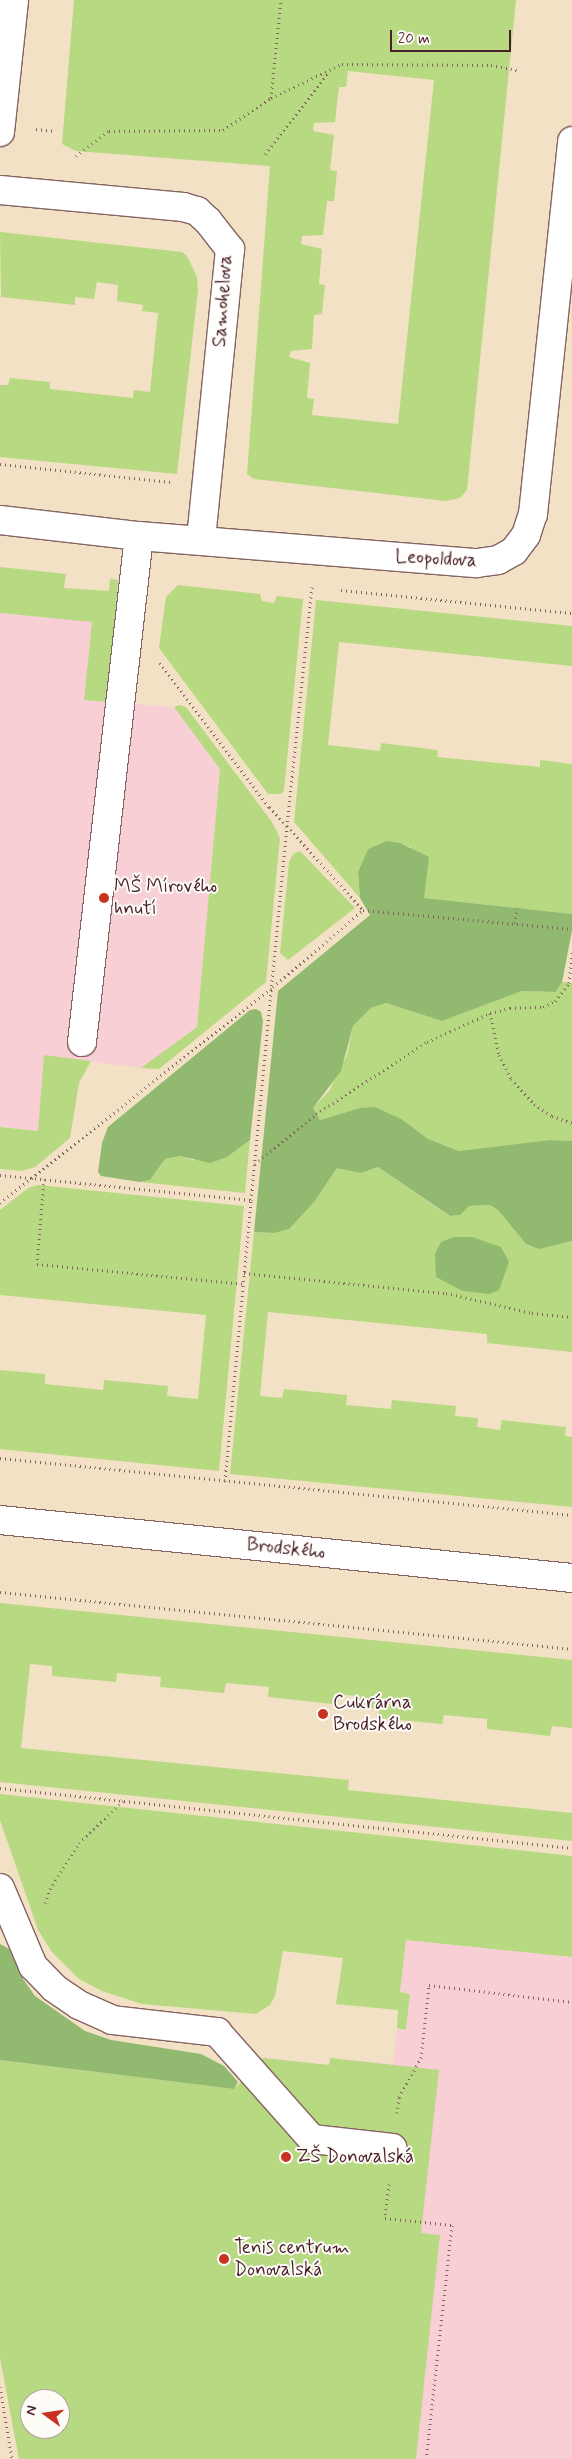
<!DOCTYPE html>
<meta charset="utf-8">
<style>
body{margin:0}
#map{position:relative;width:572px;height:2459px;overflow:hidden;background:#f3e1c6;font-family:Mynerve,sans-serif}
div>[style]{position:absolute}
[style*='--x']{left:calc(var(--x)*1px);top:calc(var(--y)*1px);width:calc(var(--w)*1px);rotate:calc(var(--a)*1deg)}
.built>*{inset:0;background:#f7cfd4}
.green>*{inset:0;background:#b7d981}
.forest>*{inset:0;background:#91b96f}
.path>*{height:3px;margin-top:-1.5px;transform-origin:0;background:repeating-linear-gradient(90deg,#856361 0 1px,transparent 0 5px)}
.roads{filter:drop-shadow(1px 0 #856361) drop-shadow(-1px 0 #856361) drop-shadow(0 1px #856361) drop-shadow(0 -1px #856361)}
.minor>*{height:28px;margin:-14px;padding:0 14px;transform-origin:14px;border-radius:14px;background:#fff}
.dots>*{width:14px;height:14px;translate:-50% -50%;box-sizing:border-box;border:2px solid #fdfcf7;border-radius:50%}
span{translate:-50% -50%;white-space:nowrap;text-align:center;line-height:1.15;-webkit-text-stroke:4px #fdfcf7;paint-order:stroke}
.street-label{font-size:19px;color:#4a1f2b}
.poi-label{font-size:19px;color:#4a1f2b}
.left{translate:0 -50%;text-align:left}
.north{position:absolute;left:20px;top:2389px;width:50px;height:50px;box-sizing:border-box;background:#fdfcf7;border:1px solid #b5a4a5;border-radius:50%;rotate:284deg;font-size:14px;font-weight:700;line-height:20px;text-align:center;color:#4a1f2b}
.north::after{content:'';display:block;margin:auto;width:18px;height:22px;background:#c8321e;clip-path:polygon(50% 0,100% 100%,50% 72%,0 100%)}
.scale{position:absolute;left:390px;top:30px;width:121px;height:22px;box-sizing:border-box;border:2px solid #4a1f2b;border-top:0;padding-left:6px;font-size:15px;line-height:18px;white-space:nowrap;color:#4a1f2b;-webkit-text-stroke:4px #fdfcf7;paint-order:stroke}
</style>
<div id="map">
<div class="built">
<i style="clip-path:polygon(0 613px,92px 621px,84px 700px,174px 707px,220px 769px,197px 1027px,141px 1068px,45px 1056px,38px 1131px,0 1127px)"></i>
<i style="clip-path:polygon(406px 1940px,572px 1957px,572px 2459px,60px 2459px,60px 2399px,0 2060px,234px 2089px,263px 2058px,329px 2065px,330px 2058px,393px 2064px,397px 2028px,406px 2029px,410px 1994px,400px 1992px)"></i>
</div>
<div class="green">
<i style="clip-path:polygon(evenodd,74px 0,516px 0,467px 490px,460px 498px,446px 501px,254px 479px,247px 474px,270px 166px,76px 151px,62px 144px,74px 0,348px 71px,434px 80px,398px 424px,312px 415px,314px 399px,307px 398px,310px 363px,289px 357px,291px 351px,312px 349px,314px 315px,322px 314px,325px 285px,319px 284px,322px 249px,301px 244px,302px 236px,323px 235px,327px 201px,334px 201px,337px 171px,330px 170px,334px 135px,313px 131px,314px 123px,335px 122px,339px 87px,346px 87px,348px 71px)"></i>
<i style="clip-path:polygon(0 232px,182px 252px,187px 256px,197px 277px,198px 290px,177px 474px,0 457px,0 385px,8px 385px,10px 378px,50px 382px,50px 389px,133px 398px,134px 390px,150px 392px,158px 313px,142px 311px,143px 305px,117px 301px,118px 285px,97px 282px,94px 299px,75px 297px,75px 305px,1px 297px)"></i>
<i style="clip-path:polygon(0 567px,66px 574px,64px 588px,109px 591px,110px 579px,118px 580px,109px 702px,84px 700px,92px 622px,0 613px)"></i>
<i style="clip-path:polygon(178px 585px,260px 594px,262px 601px,274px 603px,277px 596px,303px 599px,284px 790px,281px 794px,268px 794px,159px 648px,166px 597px)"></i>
<i style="clip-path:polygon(316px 600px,572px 626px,572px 666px,339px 642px,328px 745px,380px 751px,381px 743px,438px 750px,437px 757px,540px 767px,540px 760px,572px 764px,572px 914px,423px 898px,411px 847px,386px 841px,368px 849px,358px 872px,360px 898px,294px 822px)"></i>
<i style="clip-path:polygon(179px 705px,186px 707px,272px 822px,280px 838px,266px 982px,159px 1069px,141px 1068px,197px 1027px,220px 769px,174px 707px)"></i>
<i style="clip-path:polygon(300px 851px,355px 908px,288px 960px,280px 953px,289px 862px,293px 854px)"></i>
<i style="clip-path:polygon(562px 982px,572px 983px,572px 1141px,549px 1140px,459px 1151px,428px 1139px,403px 1120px,360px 1108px,320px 1120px,313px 1108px,329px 1091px,347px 1055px,353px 1026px,371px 1008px,386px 1003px,442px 1021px,522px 991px,556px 992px)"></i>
<i style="clip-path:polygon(44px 1055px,91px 1061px,79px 1083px,70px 1138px,35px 1167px,22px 1171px,0 1169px,0 1127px,38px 1131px)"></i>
<i style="clip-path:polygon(250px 1140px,245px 1193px,140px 1182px,150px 1180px,165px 1159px,180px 1156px,193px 1160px,227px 1157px)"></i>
<i style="clip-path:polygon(345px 1167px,361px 1173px,378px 1167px,449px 1216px,459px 1215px,469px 1206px,490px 1205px,498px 1210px,526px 1244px,539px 1248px,572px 1241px,572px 1352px,487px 1343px,487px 1334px,268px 1312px,260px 1396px,282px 1398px,284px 1389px,347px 1395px,346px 1405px,391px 1409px,392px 1400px,456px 1406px,455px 1416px,478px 1418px,477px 1427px,500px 1430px,502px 1420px,566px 1427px,565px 1436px,572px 1437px,572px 1507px,230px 1474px,254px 1232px,274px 1233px,314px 1202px,337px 1168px)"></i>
<i style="clip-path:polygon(38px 1185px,244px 1206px,219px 1471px,0 1449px,0 1370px,45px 1374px,45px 1384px,103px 1390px,104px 1380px,168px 1386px,167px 1396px,198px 1399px,206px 1315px,0 1295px,0 1210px,28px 1188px)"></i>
<i style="clip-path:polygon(0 1603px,572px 1660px,572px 1728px,552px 1726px,550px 1736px,487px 1729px,487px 1719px,444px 1715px,442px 1724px,378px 1718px,379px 1709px,356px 1706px,356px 1696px,334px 1694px,333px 1704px,268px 1697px,269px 1687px,226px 1683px,224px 1693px,160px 1687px,161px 1677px,117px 1673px,116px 1682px,52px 1676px,52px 1666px,30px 1664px,21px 1748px,349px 1780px,348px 1790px,572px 1813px,572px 1841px,0 1782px)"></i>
<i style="clip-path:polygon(0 1794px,572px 1856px,572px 1957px,406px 1940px,400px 1992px,410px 1994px,406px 2030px,397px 2028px,398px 2010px,336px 2004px,343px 1958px,283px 1951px,275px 1996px,270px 2005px,256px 2014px,142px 2004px,102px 1991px,79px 1979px,52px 1952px,38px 1930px,0 1820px)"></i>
<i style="clip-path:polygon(evenodd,263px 2058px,329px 2065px,330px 2058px,439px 2070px,421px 2233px,440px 2235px,416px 2459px,19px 2459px,0 2358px,0 2060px,234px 2089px,263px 2058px,30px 2399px,60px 2399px,60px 2429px,30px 2429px,30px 2399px)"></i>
</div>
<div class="forest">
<i style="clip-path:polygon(386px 841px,400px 843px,429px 857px,424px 898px,572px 914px,572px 931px,562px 982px,556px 992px,522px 991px,442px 1021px,386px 1003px,371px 1008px,353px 1026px,341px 1071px,313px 1108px,320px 1120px,360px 1108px,375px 1107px,403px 1120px,428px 1139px,459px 1151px,549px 1140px,572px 1141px,572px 1241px,539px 1249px,526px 1244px,498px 1210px,490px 1205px,469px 1206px,460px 1215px,450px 1216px,378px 1167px,361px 1173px,337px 1168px,314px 1202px,289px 1229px,274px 1233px,254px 1232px,278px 991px,370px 915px,360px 898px,358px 872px,368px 849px)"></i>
<i style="clip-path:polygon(256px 1009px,261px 1012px,263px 1021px,250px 1140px,227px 1157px,210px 1163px,180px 1156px,165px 1159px,150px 1180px,140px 1182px,101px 1176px,98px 1172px,102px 1143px,108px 1127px,250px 1010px)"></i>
<i style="clip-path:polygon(454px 1237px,472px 1237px,501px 1247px,509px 1262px,499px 1290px,489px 1294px,463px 1291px,436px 1277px,435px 1254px,441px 1242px)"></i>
<i style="clip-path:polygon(0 1944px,13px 1951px,23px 1979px,35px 1996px,85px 2031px,111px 2040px,201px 2054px,224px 2066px,238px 2082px,234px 2089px,0 2060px)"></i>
</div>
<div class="path">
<i style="--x:271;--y:98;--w:99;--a:-84.2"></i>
<i style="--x:36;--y:129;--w:19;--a:6"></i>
<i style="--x:265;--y:154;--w:104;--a:-52"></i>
<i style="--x:76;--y:156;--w:41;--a:-37.1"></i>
<i style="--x:109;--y:131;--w:114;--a:-0.5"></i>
<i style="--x:223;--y:130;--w:58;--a:-33.7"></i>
<i style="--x:271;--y:98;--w:79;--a:-25.6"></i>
<i style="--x:342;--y:64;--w:149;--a:0.4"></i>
<i style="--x:491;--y:65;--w:26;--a:11"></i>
<i style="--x:0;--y:464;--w:172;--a:6"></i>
<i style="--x:312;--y:587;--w:240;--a:96"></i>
<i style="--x:287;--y:826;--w:113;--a:47.9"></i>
<i style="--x:363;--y:910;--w:210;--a:5.2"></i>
<i style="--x:341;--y:590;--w:232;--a:5.7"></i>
<i style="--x:515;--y:923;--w:15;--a:-82"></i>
<i style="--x:490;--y:1013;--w:43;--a:77.9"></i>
<i style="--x:499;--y:1055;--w:27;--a:63"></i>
<i style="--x:511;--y:1079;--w:34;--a:47"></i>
<i style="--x:534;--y:1104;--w:22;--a:34"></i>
<i style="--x:552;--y:1116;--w:21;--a:19"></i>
<i style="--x:255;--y:1164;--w:79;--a:-39.3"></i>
<i style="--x:316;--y:1114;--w:132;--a:-33"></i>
<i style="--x:427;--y:1042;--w:69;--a:-24.7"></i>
<i style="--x:490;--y:1013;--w:21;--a:-14"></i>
<i style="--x:510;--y:1008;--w:33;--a:-2"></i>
<i style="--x:543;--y:1007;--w:13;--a:-27"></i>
<i style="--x:555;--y:1001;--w:23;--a:-52"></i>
<i style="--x:569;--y:983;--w:31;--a:-84"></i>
<i style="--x:0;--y:1175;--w:252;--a:5.7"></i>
<i style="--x:251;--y:1200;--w:376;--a:-84.5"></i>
<i style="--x:287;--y:826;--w:26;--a:-133"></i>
<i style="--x:269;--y:807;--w:181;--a:-127.1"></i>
<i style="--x:44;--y:1179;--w:85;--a:94.7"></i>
<i style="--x:37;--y:1264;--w:207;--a:5.5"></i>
<i style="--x:0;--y:1203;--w:348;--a:-38.4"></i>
<i style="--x:273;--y:987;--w:118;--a:-40.5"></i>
<i style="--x:244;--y:1273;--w:203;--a:5.7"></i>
<i style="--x:446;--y:1293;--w:88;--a:13.1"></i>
<i style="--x:532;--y:1313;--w:40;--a:5.7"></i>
<i style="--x:0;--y:1458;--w:575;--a:5.69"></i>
<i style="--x:225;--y:1481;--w:282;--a:-84.7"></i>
<i style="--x:0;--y:1592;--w:575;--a:5.69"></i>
<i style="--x:0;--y:1788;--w:575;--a:5.99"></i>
<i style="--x:45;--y:1903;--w:15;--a:-70"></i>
<i style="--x:50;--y:1889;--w:54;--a:-57.8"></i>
<i style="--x:79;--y:1843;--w:61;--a:-43.7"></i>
<i style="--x:397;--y:2113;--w:16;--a:-83"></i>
<i style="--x:399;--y:2097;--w:45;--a:-60.6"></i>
<i style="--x:421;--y:2058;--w:73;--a:-83.7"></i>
<i style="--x:429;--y:1985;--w:144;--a:6.8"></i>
<i style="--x:389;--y:2184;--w:34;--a:97"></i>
<i style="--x:385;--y:2218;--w:67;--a:6"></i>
<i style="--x:452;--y:2225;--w:235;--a:96.3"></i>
<i style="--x:0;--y:2387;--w:73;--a:80.5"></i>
</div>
<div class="roads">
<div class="minor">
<i style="--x:0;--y:132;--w:133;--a:-83.9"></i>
<i style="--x:0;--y:190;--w:184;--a:5.3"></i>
<i style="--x:183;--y:207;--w:15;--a:16"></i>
<i style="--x:197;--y:211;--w:15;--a:42"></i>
<i style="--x:208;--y:221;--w:36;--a:52"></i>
<i style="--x:230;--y:249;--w:293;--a:95.7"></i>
<i style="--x:0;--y:520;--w:140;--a:6.6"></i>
<i style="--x:139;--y:536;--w:339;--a:4.6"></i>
<i style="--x:477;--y:563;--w:21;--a:-8"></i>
<i style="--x:498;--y:560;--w:18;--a:-29"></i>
<i style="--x:514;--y:551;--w:20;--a:-53"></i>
<i style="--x:526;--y:535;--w:22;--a:-72"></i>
<i style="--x:533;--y:514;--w:375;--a:-84"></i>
<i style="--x:82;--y:1042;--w:509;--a:-83.57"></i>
<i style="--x:0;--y:1520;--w:575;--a:5.79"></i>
<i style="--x:0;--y:1888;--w:85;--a:67.1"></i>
<i style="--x:33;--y:1966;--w:30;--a:46"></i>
<i style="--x:54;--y:1988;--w:30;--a:34"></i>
<i style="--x:79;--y:2005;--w:36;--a:24"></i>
<i style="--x:112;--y:2020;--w:106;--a:6.5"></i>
<i style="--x:217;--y:2032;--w:143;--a:48.4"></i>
<i style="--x:312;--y:2139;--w:81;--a:6.3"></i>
</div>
</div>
<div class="dots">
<i style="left:104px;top:898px;background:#c8321e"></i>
<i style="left:323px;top:1714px;background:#c8321e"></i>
<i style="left:286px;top:2157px;background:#c8321e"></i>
<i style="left:224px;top:2259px;background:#c8321e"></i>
</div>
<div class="street-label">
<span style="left:223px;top:301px;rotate:-86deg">Samohelova</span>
<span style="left:436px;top:559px;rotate:3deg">Leopoldova</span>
<span style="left:286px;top:1549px;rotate:6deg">Brodského</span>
</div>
<div class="poi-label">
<span class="left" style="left:114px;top:898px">MŠ Mírového<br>hnutí</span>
<span class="left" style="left:333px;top:1714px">Cukrárna<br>Brodského</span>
<span class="left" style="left:296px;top:2157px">ZŠ Donovalská</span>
<span class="left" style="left:234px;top:2259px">Tenis centrum<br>Donovalská</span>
</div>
<div class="north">N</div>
<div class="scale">20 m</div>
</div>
